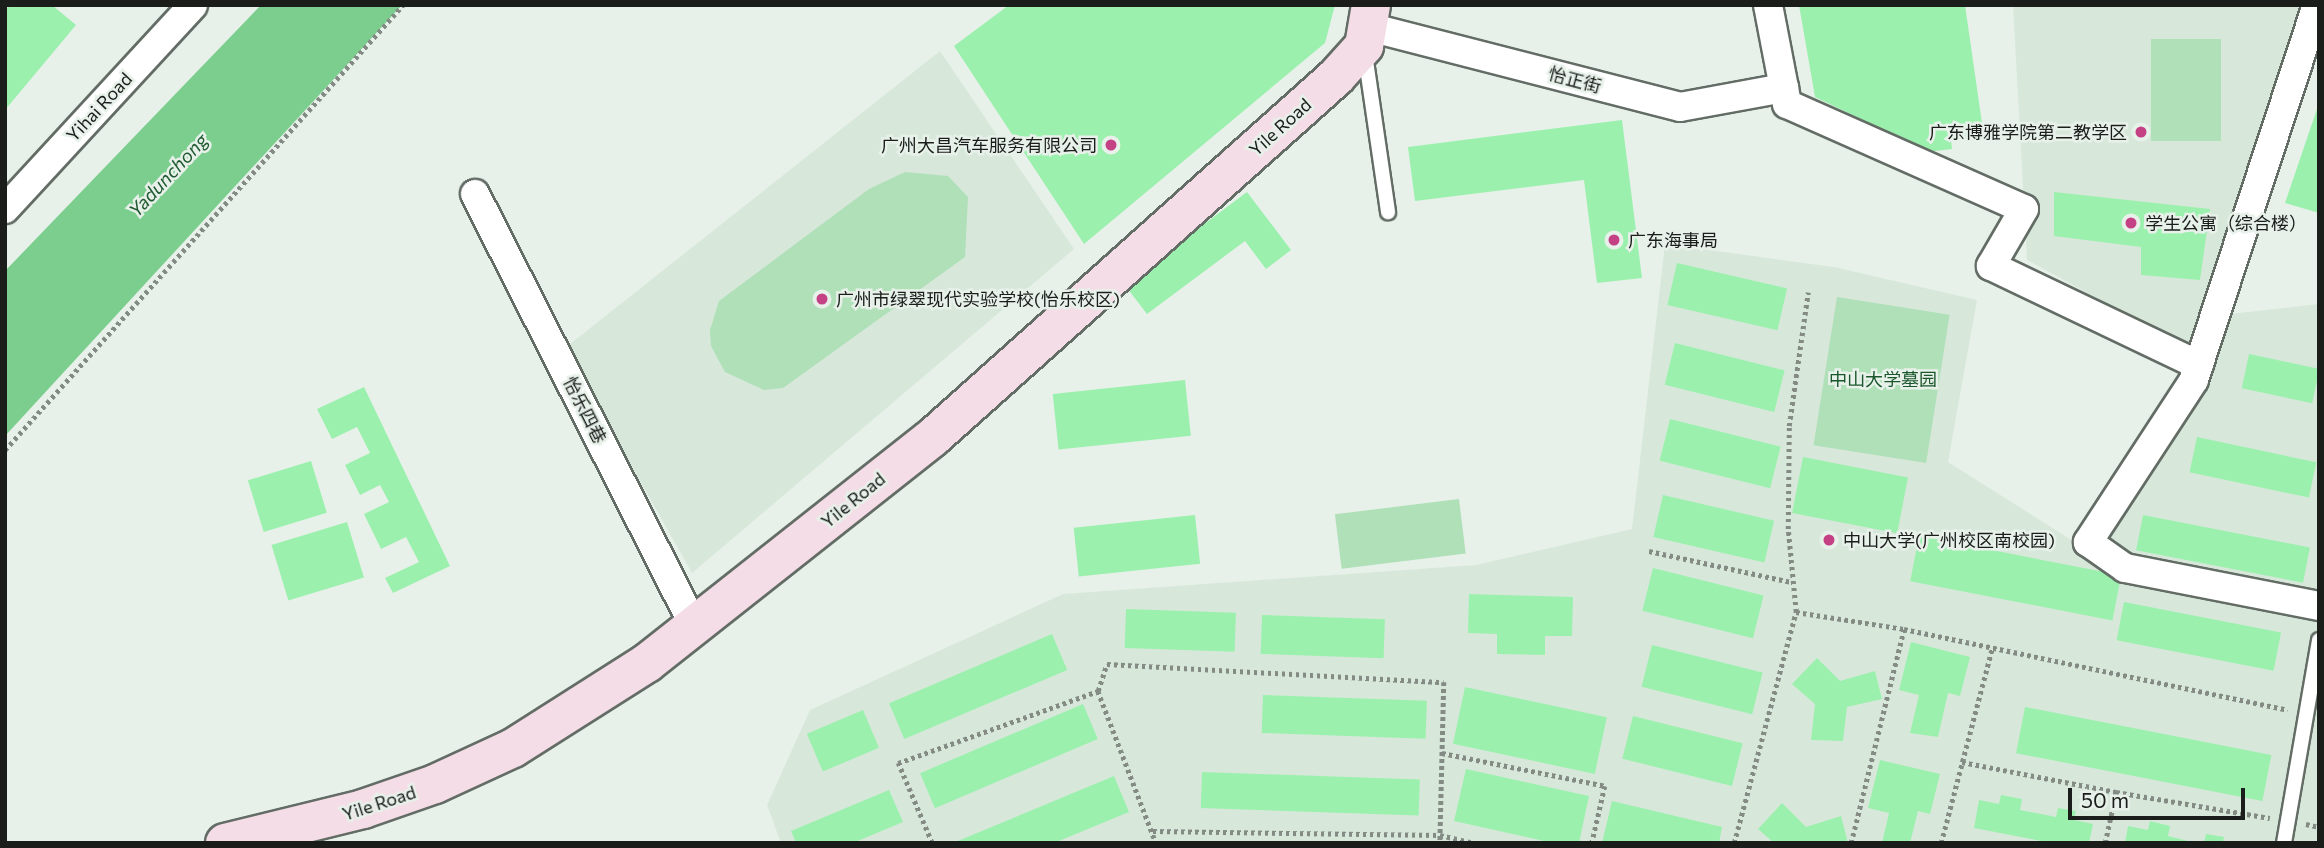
<!DOCTYPE html>
<meta charset="utf-8">
<style>
body{margin:0}
#map{position:relative;width:2324px;height:848px;overflow:hidden;background:#e7f1e9;font-family:Commissioner,"Noto Sans SC",sans-serif}
div>[style]{position:absolute}
[style*='--x']{left:calc(var(--x)*1px);top:calc(var(--y)*1px);width:calc(var(--w)*1px);rotate:calc(var(--a)*1deg)}
.built>*{inset:0;background:#d7e8da}
.green>*{inset:0;background:#afe0b8;transform-origin:0 0}
.water>*{inset:0;background:#7bce8e}
.building>*{inset:0;background:#9cf0ae;transform-origin:0 0}
.path>*{height:4.5px;margin-top:-2.25px;transform-origin:0;background:repeating-linear-gradient(90deg,#848b85 0 3.5px,transparent 0 7px)}
.roads{filter:drop-shadow(2px 0 #636c65) drop-shadow(-2px 0 #636c65) drop-shadow(0 2px #636c65) drop-shadow(0 -2px #636c65)}
.lane>*{height:14px;margin:-7px;padding:0 7px;transform-origin:7px;border-radius:7px;background:#fff}
.street>*{height:28px;margin:-14px;padding:0 14px;transform-origin:14px;border-radius:14px;background:#fff}
.secondary>*{height:38px;margin:-19px;padding:0 19px;transform-origin:19px;border-radius:19px;background:#f5dde7}
.dots>*{width:19px;height:19px;translate:-50% -50%;box-sizing:border-box;border:4px solid #e7f1e9;border-radius:50%}
span{translate:-50% -50%;white-space:nowrap;text-align:center;line-height:1.15;-webkit-text-stroke:5px #e7f1e9;paint-order:stroke}
.street-label{font-size:18px;color:#1a1d1a}
.poi-label{font-size:18px;color:#1a1d1a}
.right{translate:-100% -50%;text-align:right}
.left{translate:0 -50%;text-align:left}
.park-label{font-size:18px;color:#1b572d}
.water-label{font-size:19px;color:#1f5a30;font-style:italic}
.frame{position:absolute;inset:0;border:7px solid #1a1d1a;pointer-events:none}
.scale{position:absolute;left:2068px;top:788px;width:177px;height:32px;box-sizing:border-box;border:4px solid #1a1d1a;border-top:0;padding-left:9px;font-size:21px;line-height:24px;white-space:nowrap;color:#1a1d1a;-webkit-text-stroke:5px #e7f1e9;paint-order:stroke}
</style>
<div id="map">
<div class="built">
<i style="clip-path:polygon(2013px 5px,2301px 5px,2194px 351px,2027px 260px)"></i>
<i style="clip-path:polygon(940px 51px,1074px 249px,692px 573px,565px 348px)"></i>
<i style="clip-path:polygon(1665px 244px,1834px 267px,1977px 300px,1948px 462px,2089px 551px,2230px 314px,2319px 304px,2319px 843px,781px 843px,767px 805px,810px 710px,1063px 594px,1476px 565px,1632px 529px)"></i>
</div>
<div class="green">
<i style="left:2151px;top:39px;width:70px;height:102px"></i>
<i style="clip-path:polygon(905px 172px,948px 176px,968px 197px,965px 257px,783px 388px,764px 390px,725px 372px,711px 346px,710px 330px,719px 301px,869px 189px)"></i>
<i style="left:1837px;top:297px;width:114px;height:150px;rotate:9deg"></i>
<i style="left:1459px;top:499px;width:55px;height:125px;rotate:83deg"></i>
</div>
<div class="water">
<i style="clip-path:polygon(261px 5px,402px 5px,5px 436px,5px 271px)"></i>
</div>
<div class="building">
<i style="clip-path:polygon(12px 5px,52px 5px,76px 25px,5px 110px,5px 9px)"></i>
<i style="clip-path:polygon(1009px 5px,1335px 5px,1325px 43px,1084px 244px,954px 46px)"></i>
<i style="clip-path:polygon(1799px 5px,1965px 5px,1984px 137px,1951px 140px,1952px 149px,1918px 153px,1917px 146px,1815px 97px)"></i>
<i style="clip-path:polygon(2318px 106px,2319px 106px,2319px 213px,2285px 203px)"></i>
<i style="clip-path:polygon(1622px 120px,1642px 278px,1597px 283px,1584px 180px,1415px 201px,1408px 147px)"></i>
<i style="clip-path:polygon(1247px 192px,1291px 250px,1266px 269px,1245px 241px,1147px 314px,1124px 284px)"></i>
<i style="clip-path:polygon(2054px 192px,2210px 209px,2200px 280px,2141px 275px,2141px 247px,2054px 236px)"></i>
<i style="left:1677px;top:263px;width:113px;height:43px;rotate:13deg"></i>
<i style="left:1675px;top:343px;width:113px;height:43px;rotate:14deg"></i>
<i style="left:2249px;top:354px;width:72px;height:35px;rotate:12deg"></i>
<i style="left:1185px;top:380px;width:56px;height:133px;rotate:84deg"></i>
<i style="clip-path:polygon(364px 387px,450px 566px,393px 593px,385px 578px,419px 562px,406px 537px,381px 549px,364px 514px,389px 502px,380px 485px,360px 495px,345px 465px,370px 453px,357px 427px,332px 439px,317px 409px)"></i>
<i style="left:1670px;top:419px;width:114px;height:43px;rotate:14deg"></i>
<i style="left:2197px;top:437px;width:122px;height:36px;rotate:12deg"></i>
<i style="left:1803px;top:457px;width:107px;height:57px;rotate:11deg"></i>
<i style="left:311px;top:461px;width:54px;height:66px;rotate:73deg"></i>
<i style="left:1663px;top:495px;width:114px;height:43px;rotate:13deg"></i>
<i style="left:1195px;top:515px;width:49px;height:122px;rotate:84deg"></i>
<i style="left:2143px;top:515px;width:170px;height:36px;rotate:11deg"></i>
<i style="left:347px;top:522px;width:58px;height:79px;rotate:73deg"></i>
<i style="left:1919px;top:536px;width:206px;height:46px;rotate:11deg"></i>
<i style="left:1653px;top:568px;width:114px;height:44px;rotate:14deg"></i>
<i style="clip-path:polygon(1469px 594px,1573px 597px,1572px 636px,1545px 636px,1545px 655px,1497px 654px,1497px 634px,1468px 633px)"></i>
<i style="left:2124px;top:602px;width:160px;height:39px;rotate:11deg"></i>
<i style="left:1126px;top:609px;width:110px;height:39px;rotate:2deg"></i>
<i style="left:1262px;top:615px;width:123px;height:39px;rotate:2deg"></i>
<i style="left:1052px;top:634px;width:39px;height:177px;rotate:67deg"></i>
<i style="clip-path:polygon(1911px 642px,1970px 657px,1960px 696px,1948px 693px,1938px 737px,1910px 733px,1919px 695px,1899px 690px)"></i>
<i style="left:1652px;top:645px;width:114px;height:43px;rotate:14deg"></i>
<i style="clip-path:polygon(1817px 658px,1840px 681px,1875px 671px,1882px 699px,1847px 707px,1843px 741px,1811px 740px,1815px 704px,1792px 684px)"></i>
<i style="left:1465px;top:687px;width:145px;height:58px;rotate:12deg"></i>
<i style="left:1263px;top:695px;width:164px;height:38px;rotate:2deg"></i>
<i style="left:1083px;top:704px;width:38px;height:177px;rotate:67deg"></i>
<i style="left:2025px;top:707px;width:251px;height:47px;rotate:11deg"></i>
<i style="left:863px;top:710px;width:41px;height:61px;rotate:67deg"></i>
<i style="left:1633px;top:716px;width:113px;height:44px;rotate:14deg"></i>
<i style="clip-path:polygon(1880px 760px,1940px 774px,1930px 814px,1918px 811px,1910px 843px,1882px 843px,1889px 813px,1868px 808px)"></i>
<i style="clip-path:polygon(1466px 769px,1589px 796px,1579px 843px,1553px 843px,1454px 821px)"></i>
<i style="left:1202px;top:772px;width:218px;height:36px;rotate:2deg"></i>
<i style="clip-path:polygon(1114px 776px,1129px 812px,1054px 843px,953px 843px)"></i>
<i style="clip-path:polygon(889px 790px,903px 822px,853px 843px,796px 843px,791px 831px)"></i>
<i style="clip-path:polygon(2001px 795px,2022px 799px,2020px 810px,2056px 817px,2058px 808px,2076px 811px,2074px 820px,2093px 824px,2089px 843px,2052px 843px,1974px 828px,1979px 800px,1999px 804px)"></i>
<i style="clip-path:polygon(1612px 801px,1722px 827px,1719px 843px,1602px 843px)"></i>
<i style="clip-path:polygon(1782px 803px,1806px 827px,1841px 816px,1848px 843px,1774px 843px,1758px 829px)"></i>
<i style="clip-path:polygon(2150px 821px,2170px 826px,2168px 836px,2196px 843px,2125px 843px,2128px 826px,2148px 830px)"></i>
<i style="clip-path:polygon(2206px 834px,2224px 837px,2223px 843px,2204px 843px)"></i>
</div>
<div class="path">
<i style="--x:5;--y:450;--w:597;--a:-48.19"></i>
<i style="--x:1649;--y:551;--w:145;--a:12.3"></i>
<i style="--x:1796;--y:612;--w:83;--a:-95.5"></i>
<i style="--x:1788;--y:529;--w:103;--a:-89.4"></i>
<i style="--x:1789;--y:426;--w:135;--a:-81.9"></i>
<i style="--x:1098;--y:691;--w:28;--a:-72"></i>
<i style="--x:1107;--y:664;--w:337;--a:3.1"></i>
<i style="--x:1444;--y:682;--w:161;--a:91.4"></i>
<i style="--x:1442;--y:753;--w:166;--a:11.4"></i>
<i style="--x:1605;--y:786;--w:58;--a:102.8"></i>
<i style="--x:1962;--y:762;--w:157;--a:11"></i>
<i style="--x:2306;--y:824;--w:13;--a:13"></i>
<i style="--x:1153;--y:831;--w:287;--a:0.8"></i>
<i style="--x:1440;--y:835;--w:36;--a:13"></i>
<i style="--x:932;--y:843;--w:87;--a:-113"></i>
<i style="--x:898;--y:763;--w:213;--a:-19.8"></i>
<i style="--x:1098;--y:691;--w:163;--a:69.1"></i>
<i style="--x:1734;--y:843;--w:239;--a:-75"></i>
<i style="--x:1796;--y:612;--w:109;--a:8.9"></i>
<i style="--x:1904;--y:629;--w:392;--a:11.9"></i>
<i style="--x:1851;--y:843;--w:220;--a:-76.1"></i>
<i style="--x:1941;--y:843;--w:202;--a:-75.3"></i>
<i style="--x:2105;--y:843;--w:52;--a:-77.8"></i>
<i style="--x:2116;--y:792;--w:156;--a:9.6"></i>
</div>
<div class="roads">
<div class="lane">
<i style="--x:1365;--y:54;--w:160;--a:81.7"></i>
<i style="--x:2284;--y:843;--w:206;--a:-80.2"></i>
</div>
<div class="street">
<i style="--x:1768;--y:5;--w:101;--a:79.1"></i>
<i style="--x:1787;--y:104;--w:259;--a:23.9"></i>
<i style="--x:2024;--y:209;--w:66;--a:120.1"></i>
<i style="--x:1991;--y:266;--w:230;--a:25.5"></i>
<i style="--x:2317;--y:5;--w:395;--a:108.2"></i>
<i style="--x:2194;--y:380;--w:194;--a:123.2"></i>
<i style="--x:2088;--y:542;--w:45;--a:35.1"></i>
<i style="--x:2125;--y:568;--w:198;--a:11.1"></i>
<i style="--x:1369;--y:27;--w:321;--a:14.4"></i>
<i style="--x:1680;--y:107;--w:106;--a:-10.4"></i>
<i style="--x:475;--y:194;--w:486;--a:63.1"></i>
<i style="--x:5;--y:209;--w:277;--a:-47.3"></i>
</div>
<div class="secondary">
<i style="--x:225;--y:843;--w:142;--a:-13.8"></i>
<i style="--x:363;--y:809;--w:76;--a:-19.1"></i>
<i style="--x:435;--y:784;--w:86;--a:-24.8"></i>
<i style="--x:513;--y:748;--w:159;--a:-32.4"></i>
<i style="--x:647;--y:663;--w:363;--a:-38.3"></i>
<i style="--x:932;--y:438;--w:542;--a:-41.78"></i>
<i style="--x:1336;--y:77;--w:42;--a:-47.9"></i>
<i style="--x:1364;--y:46;--w:42;--a:-80.3"></i>
</div>
</div>
<div class="dots">
<i style="left:2141px;top:132px;background:#c54186"></i>
<i style="left:1111px;top:145px;background:#c54186"></i>
<i style="left:2131px;top:223px;background:#c54186"></i>
<i style="left:1614px;top:240px;background:#c54186"></i>
<i style="left:822px;top:299px;background:#c54186"></i>
<i style="left:1829px;top:540px;background:#c54186"></i>
</div>
<div class="street-label">
<span style="left:1575px;top:80px;rotate:15deg">怡正街</span>
<span style="left:99px;top:107px;rotate:-47deg">Yihai Road</span>
<span style="left:1280px;top:127px;rotate:-42deg">Yile Road</span>
<span style="left:585px;top:410px;rotate:63deg">怡乐四巷</span>
<span style="left:853px;top:500px;rotate:-39deg">Yile Road</span>
<span style="left:379px;top:803px;rotate:-18deg">Yile Road</span>
</div>
<div class="poi-label">
<span class="right" style="left:2127px;top:132px">广东博雅学院第二教学区</span>
<span class="right" style="left:1097px;top:145px">广州大昌汽车服务有限公司</span>
<span class="left" style="left:2145px;top:223px">学生公寓（综合楼）</span>
<span class="left" style="left:1628px;top:240px">广东海事局</span>
<span class="left" style="left:836px;top:299px">广州市绿翠现代实验学校(怡乐校区)</span>
<span class="left" style="left:1843px;top:540px">中山大学(广州校区南校园)</span>
</div>
<div class="park-label">
<span style="left:1883px;top:379px">中山大学墓园</span>
</div>
<div class="water-label">
<span style="left:168px;top:175px;rotate:-47deg">Yadunchong</span>
</div>
<div class="frame"></div>
<div class="scale">50 m</div>
</div>
